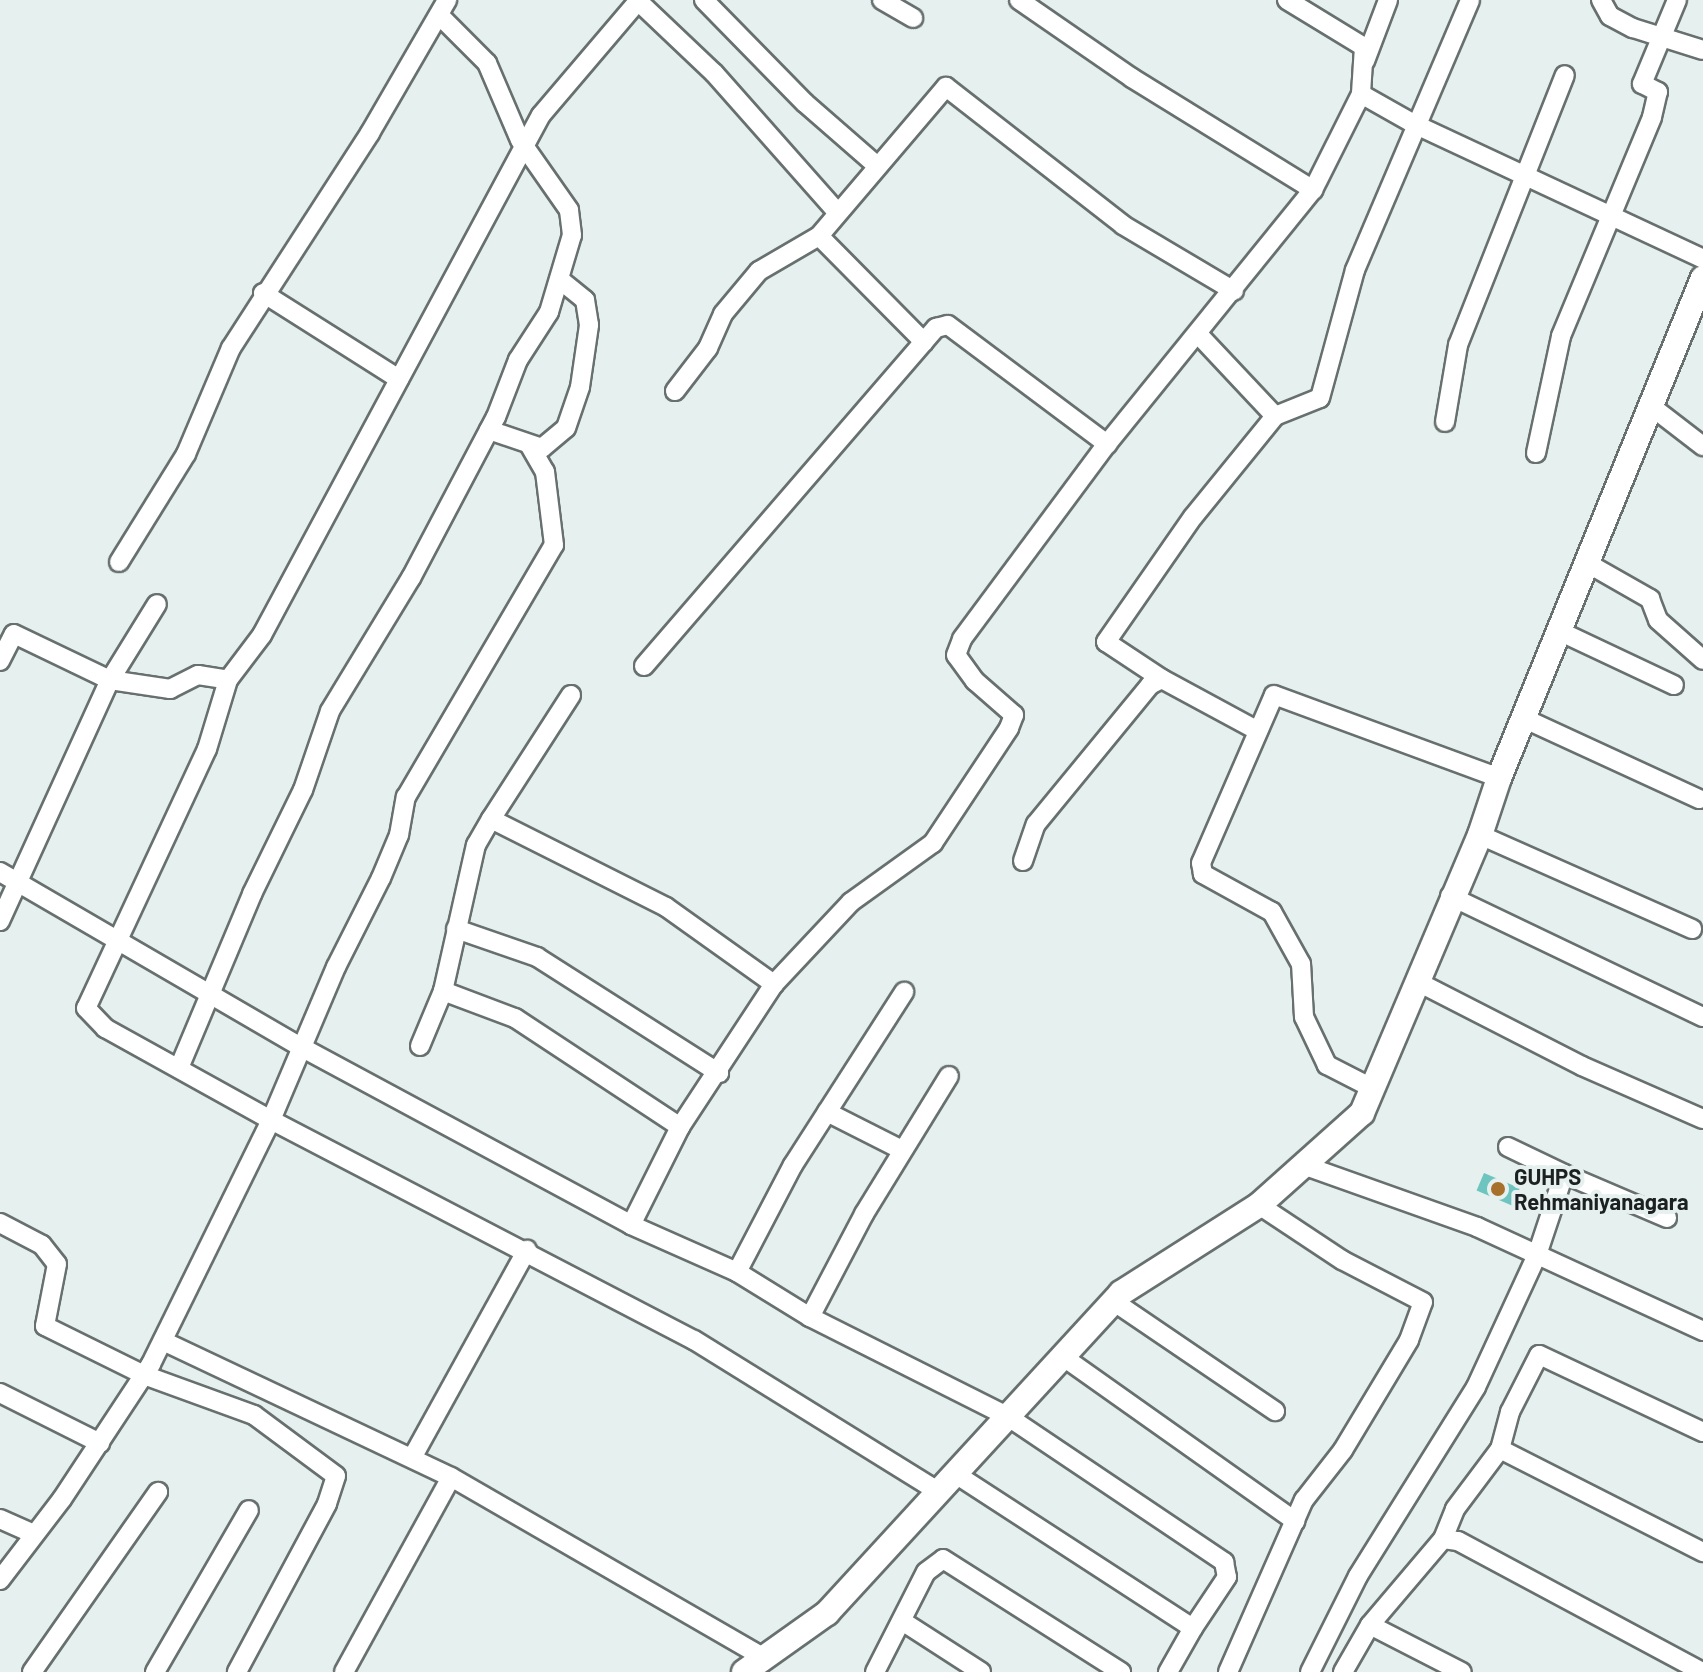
<!DOCTYPE html>
<style>
body{margin:0}
#map{position:relative;width:1703px;height:1672px;overflow:hidden;background:#e5f0ef;font-family:Barlow,sans-serif}
div>[style]{position:absolute}
[style*='--x']{left:calc(var(--x)*1px);top:calc(var(--y)*1px);width:calc(var(--w)*1px);rotate:calc(var(--a)*1deg)}
.building>*{inset:0;background:#6ec4be;transform-origin:0 0}
.roads{filter:drop-shadow(2px 0 #67706f) drop-shadow(-2px 0 #67706f) drop-shadow(0 2px #67706f) drop-shadow(0 -2px #67706f)}
.street>*{height:18px;margin:-9px;padding:0 9px;transform-origin:9px;border-radius:9px;background:#fff}
.secondary>*{height:24px;margin:-12px;padding:0 12px;transform-origin:12px;border-radius:12px;background:#fff}
.dots>*{width:22px;height:22px;translate:-50% -50%;box-sizing:border-box;border:4px solid #e5f0ef;border-radius:50%}
span{translate:-50% -50%;white-space:nowrap;text-align:center;line-height:1.15;-webkit-text-stroke:8px #e5f0ef;paint-order:stroke}
.poi-label{font-size:22px;color:#1c2020;font-weight:700}
.left{translate:0 -50%;text-align:left}
</style>
<div id="map">
<div class="building">
<i style="left:1484px;top:1173px;width:39px;height:19px;rotate:23deg"></i>
</div>
<div class="roads">
<div class="street">
<i style="--x:639;--y:0;--w:151;--a:130.4"></i>
<i style="--x:541;--y:115;--w:590;--a:118.22"></i>
<i style="--x:262;--y:635;--w:56;--a:127.1"></i>
<i style="--x:228;--y:680;--w:72;--a:106.9"></i>
<i style="--x:207;--y:749;--w:286;--a:115"></i>
<i style="--x:86;--y:1008;--w:28;--a:46"></i>
<i style="--x:105;--y:1028;--w:190;--a:29"></i>
<i style="--x:271;--y:1120;--w:477;--a:27.5"></i>
<i style="--x:694;--y:1340;--w:287;--a:31.8"></i>
<i style="--x:704;--y:0;--w:144;--a:45.6"></i>
<i style="--x:805;--y:103;--w:94;--a:41.1"></i>
<i style="--x:882;--y:0;--w:36;--a:30"></i>
<i style="--x:1019;--y:0;--w:137;--a:34.6"></i>
<i style="--x:1132;--y:78;--w:213;--a:31.7"></i>
<i style="--x:1287;--y:0;--w:90;--a:31.4"></i>
<i style="--x:1364;--y:47;--w:47;--a:93.7"></i>
<i style="--x:1361;--y:94;--w:61;--a:29.5"></i>
<i style="--x:1414;--y:124;--w:319;--a:25"></i>
<i style="--x:1601;--y:0;--w:18;--a:61"></i>
<i style="--x:1610;--y:16;--w:26;--a:28"></i>
<i style="--x:1633;--y:28;--w:73;--a:17.4"></i>
<i style="--x:638;--y:1;--w:105;--a:43.5"></i>
<i style="--x:714;--y:73;--w:184;--a:48.5"></i>
<i style="--x:1365;--y:61;--w:65;--a:-69.3"></i>
<i style="--x:263;--y:293;--w:161;--a:32.3"></i>
<i style="--x:924;--y:342;--w:149;--a:-134.7"></i>
<i style="--x:819;--y:236;--w:196;--a:-49.6"></i>
<i style="--x:946;--y:87;--w:224;--a:37.9"></i>
<i style="--x:1123;--y:225;--w:129;--a:30.7"></i>
<i style="--x:675;--y:391;--w:54;--a:-52.5"></i>
<i style="--x:708;--y:348;--w:37;--a:-66"></i>
<i style="--x:723;--y:314;--w:56;--a:-50.1"></i>
<i style="--x:759;--y:271;--w:69;--a:-30.3"></i>
<i style="--x:1651;--y:406;--w:66;--a:37.6"></i>
<i style="--x:1275;--y:416;--w:48;--a:-21.8"></i>
<i style="--x:1320;--y:398;--w:133;--a:-74.7"></i>
<i style="--x:1355;--y:270;--w:293;--a:-66.9"></i>
<i style="--x:1445;--y:422;--w:78;--a:-80.4"></i>
<i style="--x:1458;--y:345;--w:290;--a:-68.4"></i>
<i style="--x:489;--y:430;--w:56;--a:18.8"></i>
<i style="--x:542;--y:448;--w:31;--a:-40"></i>
<i style="--x:566;--y:428;--w:43;--a:-71.1"></i>
<i style="--x:580;--y:387;--w:63;--a:-81.7"></i>
<i style="--x:589;--y:325;--w:25;--a:-99"></i>
<i style="--x:585;--y:300;--w:33;--a:-141"></i>
<i style="--x:1536;--y:453;--w:120;--a:-77.9"></i>
<i style="--x:1561;--y:336;--w:237;--a:-67.4"></i>
<i style="--x:1652;--y:117;--w:26;--a:-77"></i>
<i style="--x:1658;--y:92;--w:18;--a:-153"></i>
<i style="--x:1642;--y:84;--w:91;--a:-67.4"></i>
<i style="--x:119;--y:562;--w:127;--a:-58.2"></i>
<i style="--x:186;--y:454;--w:115;--a:-67"></i>
<i style="--x:231;--y:348;--w:256;--a:-57.1"></i>
<i style="--x:370;--y:133;--w:154;--a:-59.9"></i>
<i style="--x:1587;--y:563;--w:73;--a:29.7"></i>
<i style="--x:1650;--y:599;--w:22;--a:69"></i>
<i style="--x:1658;--y:620;--w:60;--a:41.6"></i>
<i style="--x:1559;--y:631;--w:127;--a:25.2"></i>
<i style="--x:0;--y:661;--w:30;--a:-63"></i>
<i style="--x:14;--y:634;--w:106;--a:25.6"></i>
<i style="--x:110;--y:680;--w:89;--a:-58.3"></i>
<i style="--x:644;--y:666;--w:447;--a:-49.2"></i>
<i style="--x:936;--y:328;--w:12;--a:-14"></i>
<i style="--x:948;--y:325;--w:199;--a:36.8"></i>
<i style="--x:1107;--y:444;--w:327;--a:-51"></i>
<i style="--x:1313;--y:190;--w:107;--a:-63.4"></i>
<i style="--x:1162;--y:679;--w:67;--a:-146.5"></i>
<i style="--x:1106;--y:642;--w:152;--a:-55.2"></i>
<i style="--x:1193;--y:517;--w:130;--a:-50.9"></i>
<i style="--x:1275;--y:416;--w:112;--a:-133.2"></i>
<i style="--x:571;--y:695;--w:148;--a:122.8"></i>
<i style="--x:491;--y:819;--w:196;--a:26.7"></i>
<i style="--x:666;--y:907;--w:133;--a:35.5"></i>
<i style="--x:1523;--y:718;--w:194;--a:24.7"></i>
<i style="--x:1480;--y:835;--w:232;--a:23.9"></i>
<i style="--x:1023;--y:861;--w:39;--a:-71"></i>
<i style="--x:1036;--y:824;--w:180;--a:-50.6"></i>
<i style="--x:1150;--y:685;--w:13;--a:-27"></i>
<i style="--x:1162;--y:679;--w:109;--a:28.4"></i>
<i style="--x:0;--y:872;--w:348;--a:30.2"></i>
<i style="--x:301;--y:1047;--w:375;--a:28.3"></i>
<i style="--x:631;--y:1225;--w:110;--a:-63.4"></i>
<i style="--x:680;--y:1127;--w:171;--a:-56.7"></i>
<i style="--x:774;--y:984;--w:112;--a:-46.8"></i>
<i style="--x:851;--y:902;--w:101;--a:-35.7"></i>
<i style="--x:933;--y:843;--w:138;--a:-56.5"></i>
<i style="--x:1009;--y:728;--w:14;--a:-69"></i>
<i style="--x:1014;--y:715;--w:52;--a:-138.9"></i>
<i style="--x:975;--y:681;--w:32;--a:-126"></i>
<i style="--x:956;--y:655;--w:17;--a:-69"></i>
<i style="--x:962;--y:639;--w:243;--a:-53.4"></i>
<i style="--x:1450;--y:896;--w:280;--a:25.6"></i>
<i style="--x:0;--y:921;--w:265;--a:-65.5"></i>
<i style="--x:110;--y:680;--w:61;--a:8.5"></i>
<i style="--x:170;--y:689;--w:31;--a:-27"></i>
<i style="--x:198;--y:675;--w:30;--a:9"></i>
<i style="--x:456;--y:929;--w:86;--a:19.1"></i>
<i style="--x:537;--y:957;--w:216;--a:32.5"></i>
<i style="--x:1416;--y:981;--w:186;--a:27.1"></i>
<i style="--x:1582;--y:1066;--w:132;--a:23.7"></i>
<i style="--x:443;--y:991;--w:77;--a:20.6"></i>
<i style="--x:515;--y:1018;--w:198;--a:33.4"></i>
<i style="--x:420;--y:1046;--w:60;--a:-67.3"></i>
<i style="--x:443;--y:991;--w:150;--a:-77.3"></i>
<i style="--x:476;--y:845;--w:30;--a:-60"></i>
<i style="--x:179;--y:1068;--w:189;--a:-67.2"></i>
<i style="--x:252;--y:894;--w:116;--a:-63.9"></i>
<i style="--x:303;--y:790;--w:83;--a:-71.1"></i>
<i style="--x:330;--y:711;--w:156;--a:-58.7"></i>
<i style="--x:411;--y:578;--w:182;--a:-62.2"></i>
<i style="--x:496;--y:417;--w:61;--a:-68.9"></i>
<i style="--x:518;--y:360;--w:57;--a:-57.1"></i>
<i style="--x:549;--y:312;--w:80;--a:-73.4"></i>
<i style="--x:572;--y:235;--w:25;--a:-97"></i>
<i style="--x:569;--y:210;--w:85;--a:-125"></i>
<i style="--x:520;--y:140;--w:84;--a:-113.2"></i>
<i style="--x:487;--y:63;--w:68;--a:-135"></i>
<i style="--x:1372;--y:1088;--w:51;--a:-152.9"></i>
<i style="--x:1327;--y:1065;--w:53;--a:-115.6"></i>
<i style="--x:1304;--y:1017;--w:53;--a:-93.2"></i>
<i style="--x:1301;--y:964;--w:60;--a:-119.1"></i>
<i style="--x:1272;--y:912;--w:79;--a:-151.2"></i>
<i style="--x:1203;--y:874;--w:11;--a:-100"></i>
<i style="--x:1201;--y:863;--w:183;--a:-66.5"></i>
<i style="--x:1274;--y:695;--w:240;--a:20.2"></i>
<i style="--x:827;--y:1112;--w:84;--a:26.9"></i>
<i style="--x:1508;--y:1147;--w:62;--a:25.7"></i>
<i style="--x:1303;--y:1165;--w:185;--a:19.6"></i>
<i style="--x:1477;--y:1227;--w:249;--a:24.7"></i>
<i style="--x:0;--y:1223;--w:47;--a:27.6"></i>
<i style="--x:42;--y:1245;--w:24;--a:52"></i>
<i style="--x:57;--y:1264;--w:63;--a:101"></i>
<i style="--x:45;--y:1326;--w:110;--a:26.3"></i>
<i style="--x:144;--y:1375;--w:117;--a:20"></i>
<i style="--x:254;--y:1415;--w:102;--a:36.6"></i>
<i style="--x:336;--y:1476;--w:29;--a:108"></i>
<i style="--x:327;--y:1504;--w:191;--a:118.2"></i>
<i style="--x:631;--y:1225;--w:116;--a:23.9"></i>
<i style="--x:737;--y:1272;--w:86;--a:31.7"></i>
<i style="--x:810;--y:1317;--w:220;--a:26.7"></i>
<i style="--x:1007;--y:1416;--w:262;--a:33.9"></i>
<i style="--x:1224;--y:1562;--w:15;--a:79"></i>
<i style="--x:1227;--y:1577;--w:61;--a:123.7"></i>
<i style="--x:737;--y:1272;--w:121;--a:-62.4"></i>
<i style="--x:793;--y:1165;--w:206;--a:-57.3"></i>
<i style="--x:1113;--y:1301;--w:196;--a:34.2"></i>
<i style="--x:810;--y:1317;--w:116;--a:-62.3"></i>
<i style="--x:864;--y:1214;--w:162;--a:-58.4"></i>
<i style="--x:163;--y:1341;--w:318;--a:25.3"></i>
<i style="--x:451;--y:1477;--w:362;--a:30"></i>
<i style="--x:1062;--y:1356;--w:286;--a:35.3"></i>
<i style="--x:0;--y:1393;--w:112;--a:26.6"></i>
<i style="--x:1703;--y:1432;--w:181;--a:-154.8"></i>
<i style="--x:1539;--y:1355;--w:64;--a:117"></i>
<i style="--x:1510;--y:1412;--w:38;--a:105"></i>
<i style="--x:1500;--y:1449;--w:228;--a:26.9"></i>
<i style="--x:412;--y:1458;--w:238;--a:-61.1"></i>
<i style="--x:954;--y:1473;--w:285;--a:33"></i>
<i style="--x:1193;--y:1628;--w:51;--a:119.6"></i>
<i style="--x:0;--y:1519;--w:37;--a:24"></i>
<i style="--x:1443;--y:1539;--w:15;--a:8"></i>
<i style="--x:1458;--y:1541;--w:277;--a:28.2"></i>
<i style="--x:0;--y:1580;--w:102;--a:-52.6"></i>
<i style="--x:62;--y:1499;--w:162;--a:-56.6"></i>
<i style="--x:151;--y:1364;--w:272;--a:-63.8"></i>
<i style="--x:271;--y:1120;--w:166;--a:-67"></i>
<i style="--x:336;--y:967;--w:100;--a:-63.2"></i>
<i style="--x:381;--y:878;--w:47;--a:-67.3"></i>
<i style="--x:399;--y:835;--w:39;--a:-80"></i>
<i style="--x:406;--y:797;--w:292;--a:-59.6"></i>
<i style="--x:554;--y:545;--w:74;--a:-97"></i>
<i style="--x:545;--y:472;--w:30;--a:-120"></i>
<i style="--x:902;--y:1621;--w:94;--a:32.8"></i>
<i style="--x:1370;--y:1625;--w:103;--a:27.1"></i>
<i style="--x:32;--y:1672;--w:220;--a:-55"></i>
<i style="--x:155;--y:1672;--w:187;--a:-59.9"></i>
<i style="--x:344;--y:1672;--w:222;--a:-61.2"></i>
<i style="--x:875;--y:1672;--w:112;--a:-63"></i>
<i style="--x:926;--y:1572;--w:21;--a:-37"></i>
<i style="--x:943;--y:1559;--w:211;--a:32.4"></i>
<i style="--x:1228;--y:1672;--w:188;--a:-66.2"></i>
<i style="--x:1304;--y:1500;--w:63;--a:-52"></i>
<i style="--x:1343;--y:1450;--w:128;--a:-59"></i>
<i style="--x:1409;--y:1340;--w:40;--a:-69.8"></i>
<i style="--x:1423;--y:1302;--w:91;--a:-152.6"></i>
<i style="--x:1342;--y:1260;--w:100;--a:-146.5"></i>
<i style="--x:1310;--y:1672;--w:107;--a:-63.4"></i>
<i style="--x:1358;--y:1576;--w:223;--a:-58"></i>
<i style="--x:1476;--y:1387;--w:145;--a:-65.2"></i>
<i style="--x:1537;--y:1255;--w:85;--a:-71.6"></i>
<i style="--x:1564;--y:1174;--w:112;--a:23.1"></i>
<i style="--x:1343;--y:1672;--w:54;--a:-60.1"></i>
<i style="--x:1370;--y:1625;--w:113;--a:-49.7"></i>
<i style="--x:1443;--y:1539;--w:32;--a:-68"></i>
<i style="--x:1455;--y:1509;--w:75;--a:-53.1"></i>
</div>
<div class="secondary">
<i style="--x:744;--y:1672;--w:102;--a:-35.4"></i>
<i style="--x:827;--y:1613;--w:435;--a:-47.4"></i>
<i style="--x:1121;--y:1293;--w:164;--a:-32.5"></i>
<i style="--x:1259;--y:1205;--w:138;--a:-41.8"></i>
<i style="--x:1362;--y:1113;--w:302;--a:-67"></i>
<i style="--x:1480;--y:835;--w:60;--a:-71.6"></i>
<i style="--x:1499;--y:778;--w:540;--a:-67.8"></i>
</div>
</div>
<div class="dots">
<i style="left:1498px;top:1189px;background:#a7712c"></i>
</div>
<div class="poi-label">
<span class="left" style="left:1514px;top:1189px">GUHPS<br>Rehmaniyanagara</span>
</div>
</div>
